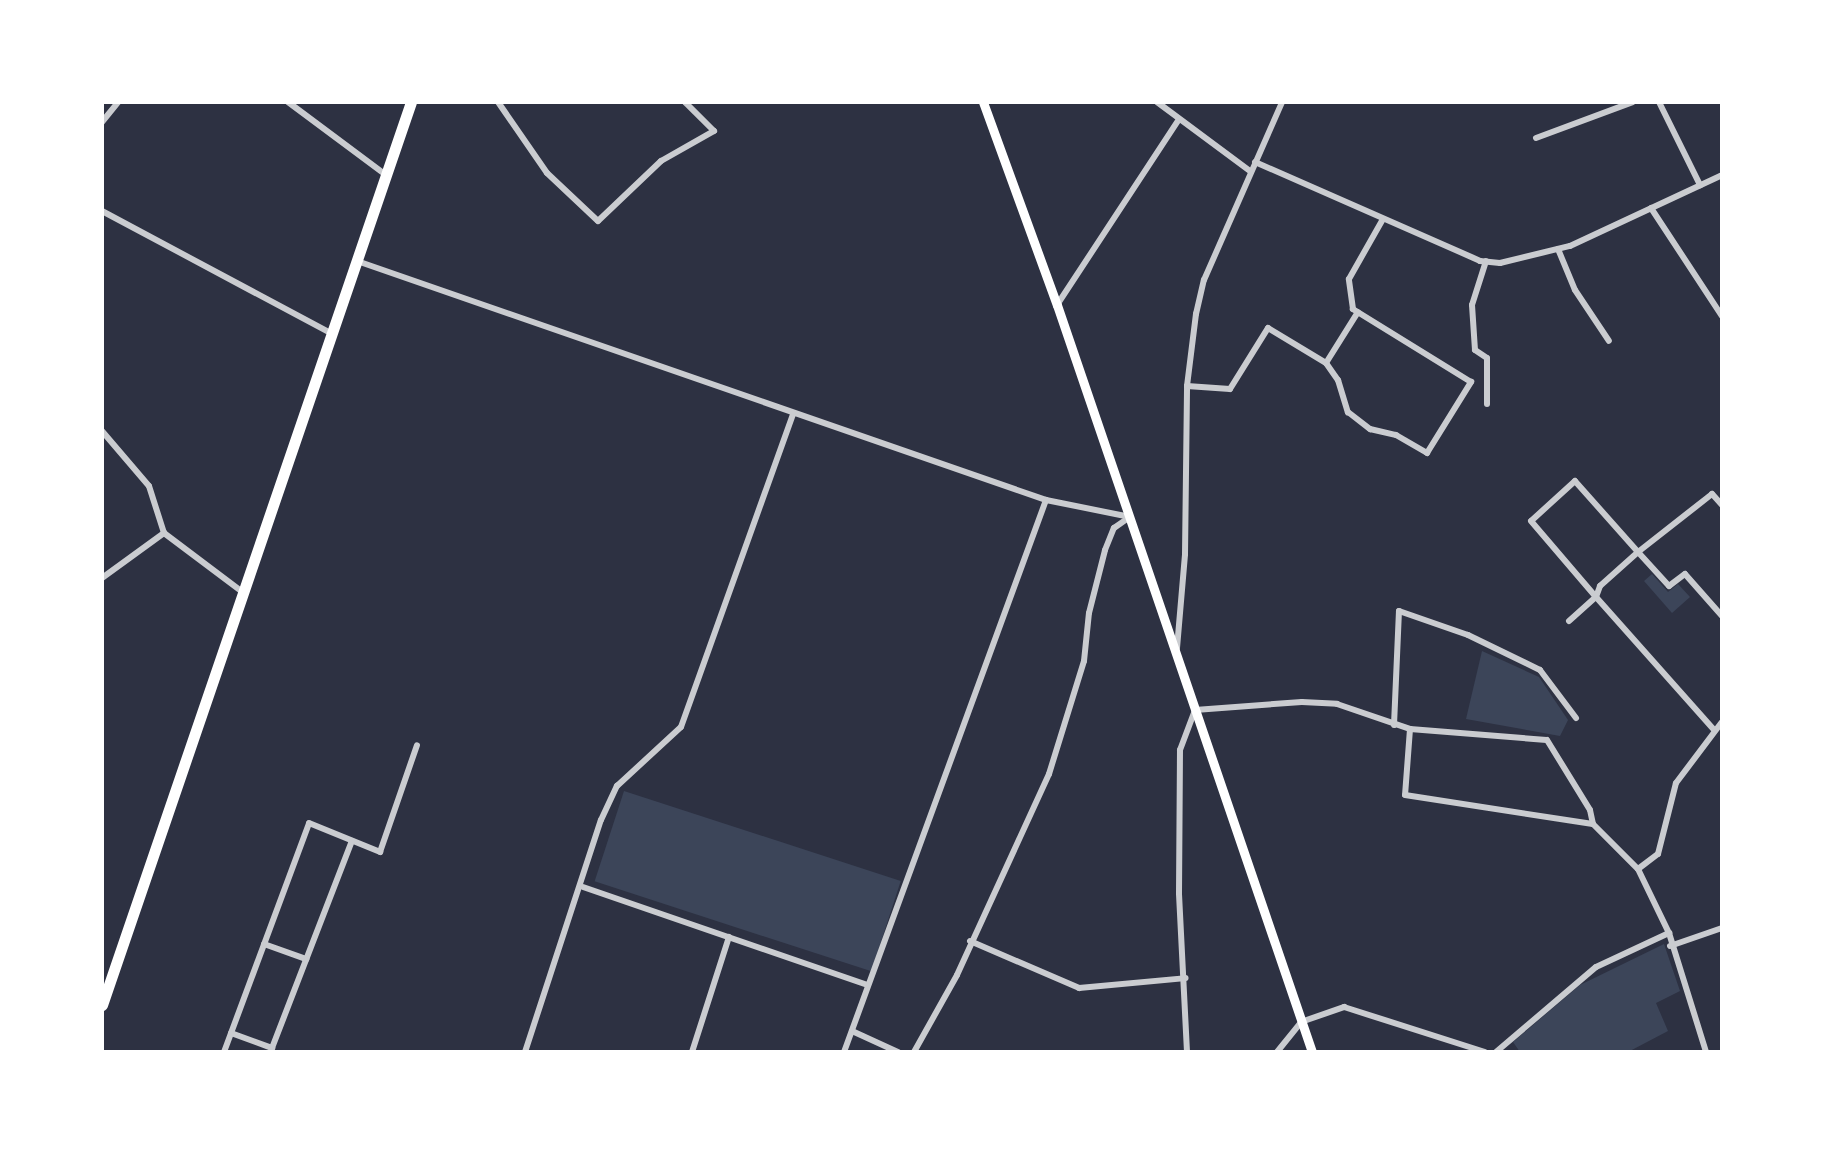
<!DOCTYPE html>
<style>
body{margin:0}
#map{position:relative;width:1824px;height:1154px;overflow:hidden;background:#2d3142;font-family:Quicksand,sans-serif}
div>[style]{position:absolute}
[style*='--x']{left:calc(var(--x)*1px);top:calc(var(--y)*1px);width:calc(var(--w)*1px);rotate:calc(var(--a)*1deg)}
.green>*{inset:0;background:#3c4559;transform-origin:0 0}
.minor>*{height:6px;margin:-3px;padding:0 3px;transform-origin:3px;border-radius:3px;background:#caccd0}
.secondary>*{height:9px;margin:-4.5px;padding:0 4.5px;transform-origin:4.5px;border-radius:4.5px;background:#fff}
.trunk>*{height:11px;margin:-5.5px;padding:0 5.5px;transform-origin:5.5px;border-radius:5.5px;background:#fff}
span{translate:-50% -50%;white-space:nowrap;text-align:center;line-height:1.15;-webkit-text-stroke:8px #fff;paint-order:stroke}
.frame{position:absolute;inset:0;border:104px solid #fff;pointer-events:none}
</style>
<div id="map">
<div class="green">
<i style="clip-path:polygon(1652px 574px,1668px 592px,1678px 584px,1690px 597px,1672px 613px,1644px 581px)"></i>
<i style="clip-path:polygon(1482px 651px,1539px 677px,1568px 720px,1560px 736px,1466px 719px)"></i>
<i style="left:624px;top:791px;width:291px;height:95px;rotate:18deg"></i>
<i style="clip-path:polygon(1664px 944px,1680px 991px,1656px 1003px,1668px 1031px,1628px 1052px,1520px 1052px,1513px 1042px,1580px 985px)"></i>
</div>
<div class="minor">
<i style="--x:288;--y:102;--w:122;--a:36.7"></i>
<i style="--x:498;--y:102;--w:86;--a:55.4"></i>
<i style="--x:547;--y:173;--w:70;--a:43.3"></i>
<i style="--x:598;--y:221;--w:87;--a:-43.6"></i>
<i style="--x:661;--y:161;--w:61;--a:-29.5"></i>
<i style="--x:714;--y:131;--w:41;--a:-135"></i>
<i style="--x:1157;--y:102;--w:116;--a:36.6"></i>
<i style="--x:1659;--y:102;--w:93;--a:63.7"></i>
<i style="--x:102;--y:122;--w:26;--a:-51"></i>
<i style="--x:1536;--y:138;--w:103;--a:-20.4"></i>
<i style="--x:1255;--y:162;--w:246;--a:23.7"></i>
<i style="--x:1480;--y:261;--w:20;--a:6"></i>
<i style="--x:1500;--y:263;--w:72;--a:-13.7"></i>
<i style="--x:1570;--y:246;--w:168;--a:-25"></i>
<i style="--x:1651;--y:208;--w:129;--a:56.7"></i>
<i style="--x:102;--y:211;--w:261;--a:28.1"></i>
<i style="--x:1558;--y:249;--w:44;--a:67.5"></i>
<i style="--x:1575;--y:290;--w:61;--a:56.3"></i>
<i style="--x:357;--y:261;--w:729;--a:19.13"></i>
<i style="--x:1046;--y:500;--w:86;--a:11.4"></i>
<i style="--x:1486;--y:261;--w:46;--a:107.7"></i>
<i style="--x:1472;--y:305;--w:45;--a:86.2"></i>
<i style="--x:1475;--y:350;--w:14;--a:34"></i>
<i style="--x:1487;--y:358;--w:46;--a:90"></i>
<i style="--x:1057;--y:305;--w:222;--a:-56.7"></i>
<i style="--x:1326;--y:363;--w:60;--a:-57.9"></i>
<i style="--x:1187;--y:386;--w:43;--a:4"></i>
<i style="--x:1230;--y:389;--w:72;--a:-58.1"></i>
<i style="--x:1268;--y:328;--w:68;--a:31.1"></i>
<i style="--x:1326;--y:363;--w:21;--a:55"></i>
<i style="--x:1338;--y:380;--w:34;--a:73"></i>
<i style="--x:1348;--y:412;--w:28;--a:38"></i>
<i style="--x:1370;--y:429;--w:27;--a:13"></i>
<i style="--x:1396;--y:435;--w:36;--a:30"></i>
<i style="--x:1427;--y:453;--w:84;--a:-58.2"></i>
<i style="--x:1471;--y:382;--w:139;--a:-148.3"></i>
<i style="--x:1353;--y:309;--w:30;--a:-98"></i>
<i style="--x:1349;--y:279;--w:69;--a:-60.5"></i>
<i style="--x:102;--y:431;--w:72;--a:49.5"></i>
<i style="--x:149;--y:486;--w:49;--a:72.3"></i>
<i style="--x:164;--y:533;--w:100;--a:36.9"></i>
<i style="--x:1722;--y:505;--w:15;--a:-132"></i>
<i style="--x:1712;--y:494;--w:94;--a:141.9"></i>
<i style="--x:1638;--y:552;--w:46;--a:47.6"></i>
<i style="--x:1669;--y:586;--w:20;--a:-37"></i>
<i style="--x:1685;--y:574;--w:56;--a:48.6"></i>
<i style="--x:102;--y:578;--w:77;--a:-36"></i>
<i style="--x:1569;--y:621;--w:36;--a:-42"></i>
<i style="--x:1596;--y:597;--w:12;--a:-70"></i>
<i style="--x:1600;--y:586;--w:51;--a:-41.8"></i>
<i style="--x:1638;--y:552;--w:95;--a:-131.6"></i>
<i style="--x:1575;--y:481;--w:59;--a:137.7"></i>
<i style="--x:1531;--y:521;--w:100;--a:49.5"></i>
<i style="--x:1596;--y:597;--w:178;--a:48.4"></i>
<i style="--x:1177;--y:648;--w:94;--a:-85.1"></i>
<i style="--x:1185;--y:554;--w:168;--a:-89.3"></i>
<i style="--x:1187;--y:386;--w:73;--a:-82.9"></i>
<i style="--x:1196;--y:314;--w:35;--a:-77"></i>
<i style="--x:1204;--y:280;--w:194;--a:-66.3"></i>
<i style="--x:1394;--y:725;--w:114;--a:-87.5"></i>
<i style="--x:1399;--y:611;--w:73;--a:19.2"></i>
<i style="--x:1468;--y:635;--w:80;--a:25.9"></i>
<i style="--x:1540;--y:670;--w:60;--a:53.1"></i>
<i style="--x:1410;--y:729;--w:66;--a:94.3"></i>
<i style="--x:1405;--y:795;--w:190;--a:8.8"></i>
<i style="--x:1638;--y:869;--w:25;--a:-37"></i>
<i style="--x:1658;--y:854;--w:73;--a:-75.8"></i>
<i style="--x:1676;--y:783;--w:76;--a:-53"></i>
<i style="--x:583;--y:887;--w:301;--a:19"></i>
<i style="--x:970;--y:941;--w:119;--a:23.3"></i>
<i style="--x:1079;--y:988;--w:107;--a:-5.3"></i>
<i style="--x:264;--y:944;--w:45;--a:19.7"></i>
<i style="--x:1670;--y:946;--w:55;--a:-19.1"></i>
<i style="--x:852;--y:1031;--w:51;--a:24.5"></i>
<i style="--x:231;--y:1033;--w:44;--a:20.1"></i>
<i style="--x:272;--y:1048;--w:222;--a:-68.9"></i>
<i style="--x:224;--y:1052;--w:244;--a:-69.6"></i>
<i style="--x:309;--y:823;--w:77;--a:22.2"></i>
<i style="--x:380;--y:852;--w:113;--a:-70.9"></i>
<i style="--x:525;--y:1052;--w:244;--a:-71.9"></i>
<i style="--x:601;--y:820;--w:38;--a:-65"></i>
<i style="--x:617;--y:786;--w:87;--a:-42.7"></i>
<i style="--x:681;--y:727;--w:332;--a:-70.3"></i>
<i style="--x:692;--y:1052;--w:121;--a:-72.2"></i>
<i style="--x:844;--y:1052;--w:588;--a:-69.9"></i>
<i style="--x:914;--y:1052;--w:88;--a:-60.8"></i>
<i style="--x:957;--y:975;--w:221;--a:-65.4"></i>
<i style="--x:1049;--y:774;--w:118;--a:-72.8"></i>
<i style="--x:1084;--y:661;--w:48;--a:-84.1"></i>
<i style="--x:1089;--y:613;--w:65;--a:-75.7"></i>
<i style="--x:1105;--y:550;--w:24;--a:-68"></i>
<i style="--x:1114;--y:528;--w:19;--a:-35"></i>
<i style="--x:1187;--y:1052;--w:159;--a:-92.9"></i>
<i style="--x:1179;--y:893;--w:143;--a:-89.6"></i>
<i style="--x:1180;--y:750;--w:43;--a:-69.4"></i>
<i style="--x:1195;--y:710;--w:107;--a:-4.3"></i>
<i style="--x:1302;--y:702;--w:35;--a:3"></i>
<i style="--x:1337;--y:704;--w:77;--a:18.9"></i>
<i style="--x:1410;--y:729;--w:137;--a:4.6"></i>
<i style="--x:1547;--y:740;--w:82;--a:58.4"></i>
<i style="--x:1590;--y:810;--w:14;--a:78"></i>
<i style="--x:1593;--y:824;--w:64;--a:45"></i>
<i style="--x:1638;--y:869;--w:71;--a:64.2"></i>
<i style="--x:1669;--y:933;--w:125;--a:72.7"></i>
<i style="--x:1277;--y:1052;--w:38;--a:-51"></i>
<i style="--x:1301;--y:1022;--w:46;--a:-19.2"></i>
<i style="--x:1344;--y:1007;--w:148;--a:17.7"></i>
<i style="--x:1496;--y:1052;--w:131;--a:-40.4"></i>
<i style="--x:1596;--y:967;--w:81;--a:-25"></i>
</div>
<div class="secondary">
<i style="--x:983;--y:102;--w:216;--a:70"></i>
<i style="--x:1057;--y:305;--w:789;--a:71.15"></i>
</div>
<div class="trunk">
<i style="--x:102;--y:1005;--w:954;--a:-71.11"></i>
</div>
<div class="frame"></div>
</div>
